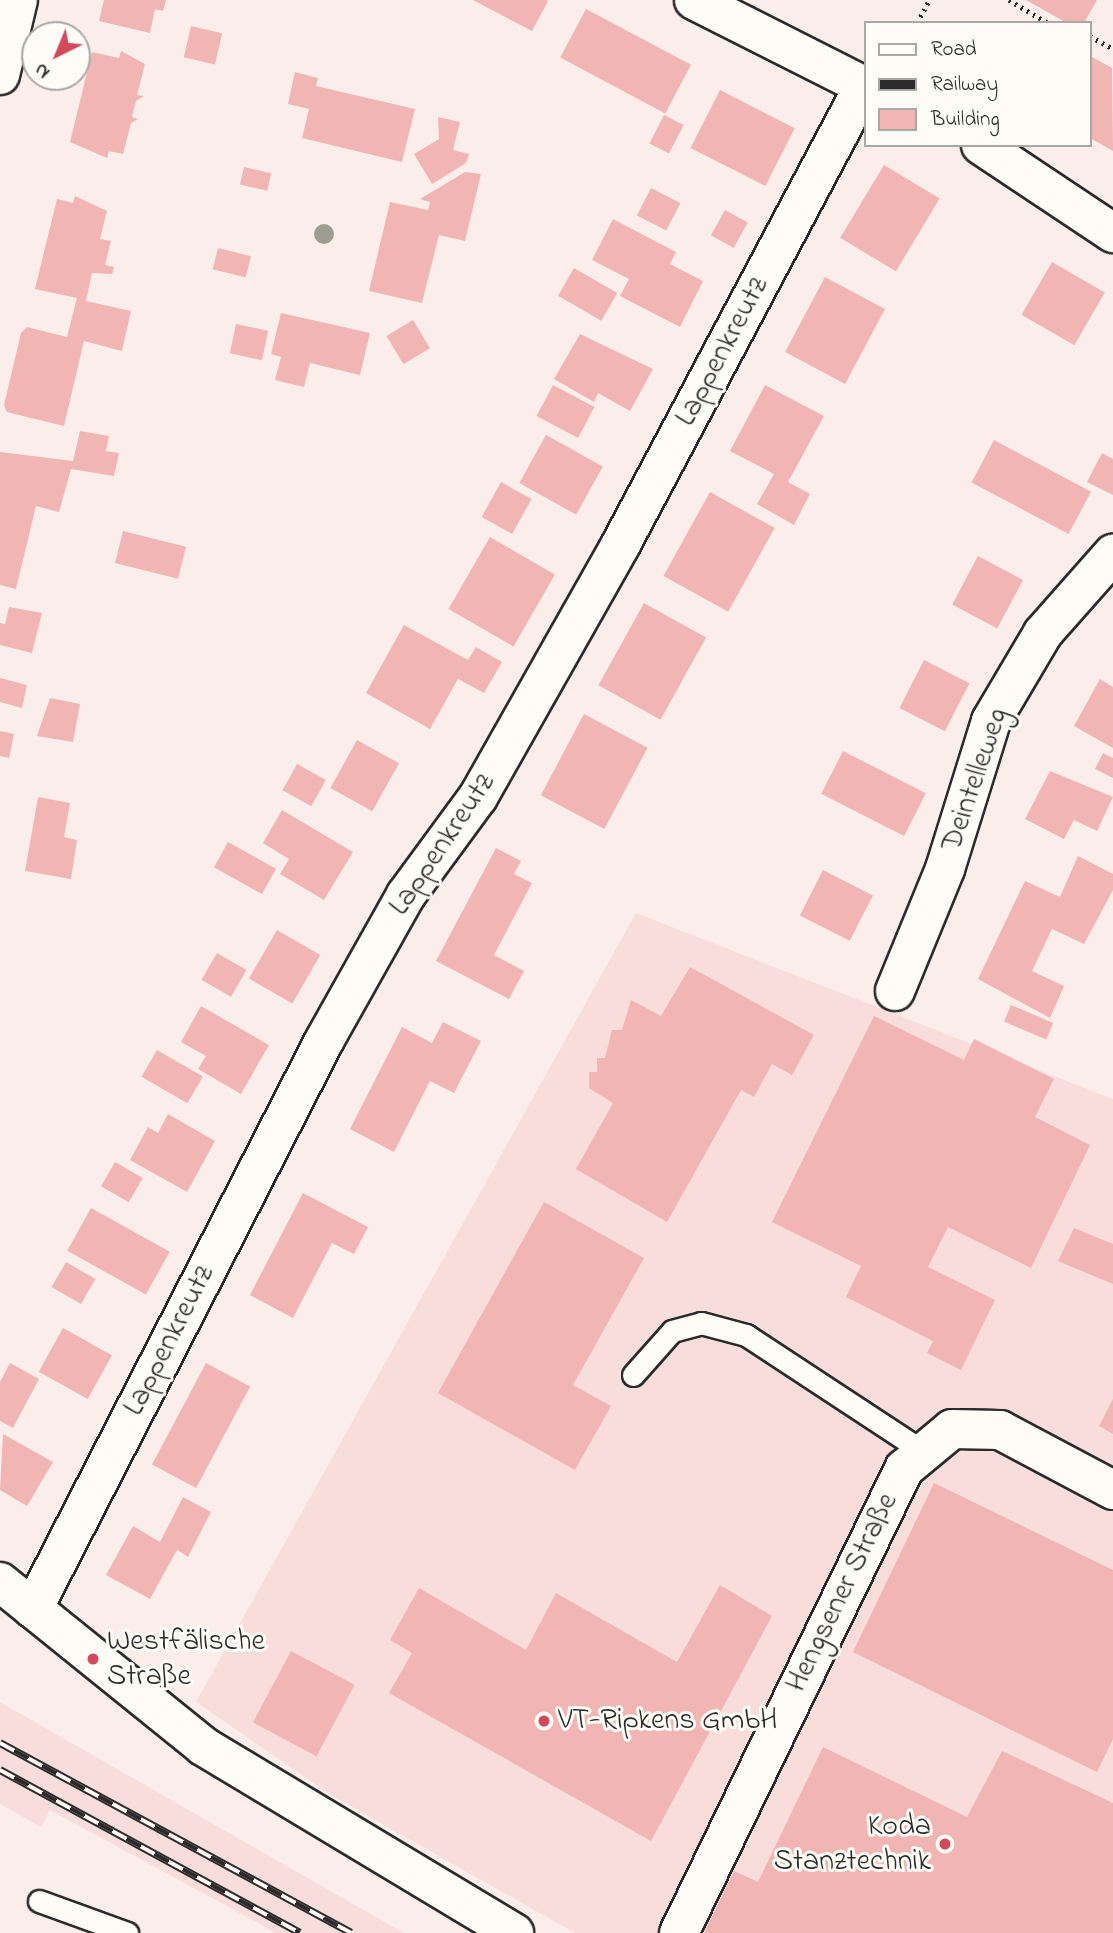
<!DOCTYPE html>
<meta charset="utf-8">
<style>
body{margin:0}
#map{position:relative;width:1113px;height:1933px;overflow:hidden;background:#fbeeea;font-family:"Indie Flower",sans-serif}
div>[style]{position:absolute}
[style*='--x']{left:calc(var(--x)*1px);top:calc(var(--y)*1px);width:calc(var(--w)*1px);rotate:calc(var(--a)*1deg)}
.built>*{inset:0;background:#f8ddda}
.building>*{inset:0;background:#f1b5b4;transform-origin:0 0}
.path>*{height:4.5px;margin-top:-2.25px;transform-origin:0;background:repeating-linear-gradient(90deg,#2b2b2b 0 2px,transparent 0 7px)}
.roads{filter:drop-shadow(2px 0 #2b2b2b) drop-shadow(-2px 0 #2b2b2b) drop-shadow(0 2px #2b2b2b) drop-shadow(0 -2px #2b2b2b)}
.service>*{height:21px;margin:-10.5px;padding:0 10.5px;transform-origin:10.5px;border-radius:10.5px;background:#fdfcf7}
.minor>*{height:38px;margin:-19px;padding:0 19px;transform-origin:19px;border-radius:19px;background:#fdfcf7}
.secondary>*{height:38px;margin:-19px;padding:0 19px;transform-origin:19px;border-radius:19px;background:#fdfcf7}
.rail>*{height:8px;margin-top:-4px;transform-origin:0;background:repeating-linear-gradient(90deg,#fdfcf7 0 16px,#2b2b2b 0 32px);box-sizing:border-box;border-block:2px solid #2b2b2b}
.trees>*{width:20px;height:20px;margin:-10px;border-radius:50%;background:#9d9d91}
.dots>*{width:19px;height:19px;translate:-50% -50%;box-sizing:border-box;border:4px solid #fdfcf7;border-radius:50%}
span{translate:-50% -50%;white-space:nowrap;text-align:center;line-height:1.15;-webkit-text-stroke:6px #fdfcf7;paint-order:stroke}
.street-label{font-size:30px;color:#2b2b2b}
.poi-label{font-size:30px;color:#2b2b2b}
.left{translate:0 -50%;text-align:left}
.right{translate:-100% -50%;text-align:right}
.legend{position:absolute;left:864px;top:21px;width:228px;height:126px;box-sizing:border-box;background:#fdfcf7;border:2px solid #a9a8a5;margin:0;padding:9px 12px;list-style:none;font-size:21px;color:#2b2b2b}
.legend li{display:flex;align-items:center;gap:14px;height:35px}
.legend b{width:35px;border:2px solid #a9a8a5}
.north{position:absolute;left:21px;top:21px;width:70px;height:70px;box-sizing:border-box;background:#fdfcf7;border:2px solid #a9a8a5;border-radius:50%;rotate:223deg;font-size:19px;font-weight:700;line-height:28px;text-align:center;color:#2b2b2b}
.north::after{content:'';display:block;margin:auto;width:24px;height:32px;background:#d1495b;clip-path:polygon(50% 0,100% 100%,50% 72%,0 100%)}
</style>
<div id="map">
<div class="built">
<i style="clip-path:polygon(636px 913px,1113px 1099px,1113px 1933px,575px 1933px,331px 1795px,196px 1702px)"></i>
<i style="clip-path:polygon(0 1702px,404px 1933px,276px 1933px,50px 1810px,41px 1827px,0 1804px)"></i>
</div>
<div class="building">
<i style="clip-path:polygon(104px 0,166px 0,163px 11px,155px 9px,150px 33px,99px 21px)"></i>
<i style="clip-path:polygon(473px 0,546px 0,548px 1px,532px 31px)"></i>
<i style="clip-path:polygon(1026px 0,1097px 0,1084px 23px,1067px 23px)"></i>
<i style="left:586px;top:9px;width:119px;height:55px;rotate:28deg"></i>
<i style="left:191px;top:26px;width:32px;height:32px;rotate:13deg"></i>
<i style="clip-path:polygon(121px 51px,145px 64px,137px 95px,144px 96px,136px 101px,132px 117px,138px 119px,131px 123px,123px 154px,109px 151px,107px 158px,70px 142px,92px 52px,119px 58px)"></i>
<i style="clip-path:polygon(1090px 56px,1112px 68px,1113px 151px,1090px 138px)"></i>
<i style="clip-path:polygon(295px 72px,318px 78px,316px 86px,415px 109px,402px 162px,302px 138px,309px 109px,288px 104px)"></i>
<i style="left:720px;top:90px;width:84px;height:65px;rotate:27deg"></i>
<i style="left:664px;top:115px;width:22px;height:32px;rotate:27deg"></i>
<i style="clip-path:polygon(438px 117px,460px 122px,453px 150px,469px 154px,466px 163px,432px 184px,414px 154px,439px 139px)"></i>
<i style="left:884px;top:165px;width:65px;height:85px;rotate:31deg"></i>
<i style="left:244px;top:167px;width:28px;height:18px;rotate:13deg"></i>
<i style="clip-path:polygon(465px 172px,481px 174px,465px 241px,439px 235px,422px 303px,369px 291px,390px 202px,428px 210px,430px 202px,420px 199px)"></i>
<i style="left:651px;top:188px;width:33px;height:31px;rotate:27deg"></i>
<i style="clip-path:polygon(75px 196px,107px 211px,100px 239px,111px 241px,105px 265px,114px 267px,112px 274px,92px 273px,86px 301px,131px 311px,122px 351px,84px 341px,64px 426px,7px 412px,4px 405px,21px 333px,27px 327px,67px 337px,77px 298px,35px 289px,57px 199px,73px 203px)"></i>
<i style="left:725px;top:210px;width:26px;height:29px;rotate:29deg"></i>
<i style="clip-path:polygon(613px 219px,676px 252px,670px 264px,703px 281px,680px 327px,620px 296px,629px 279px,592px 260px)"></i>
<i style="left:218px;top:248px;width:34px;height:22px;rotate:14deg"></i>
<i style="left:1052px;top:262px;width:61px;height:61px;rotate:30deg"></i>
<i style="left:574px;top:268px;width:50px;height:32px;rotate:30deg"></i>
<i style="left:825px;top:277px;width:68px;height:85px;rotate:28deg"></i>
<i style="clip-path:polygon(281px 313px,370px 333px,360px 375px,310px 363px,304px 387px,275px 380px,281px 357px,271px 354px)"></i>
<i style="left:413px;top:320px;width:33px;height:31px;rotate:59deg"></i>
<i style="left:236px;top:324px;width:33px;height:30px;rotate:12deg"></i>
<i style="clip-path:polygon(580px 334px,653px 369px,630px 411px,598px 393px,594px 402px,554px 379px)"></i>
<i style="left:553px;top:385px;width:47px;height:35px;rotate:28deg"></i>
<i style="clip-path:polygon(765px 385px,824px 416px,788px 482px,810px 494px,794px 525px,757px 504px,774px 474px,730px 451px)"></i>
<i style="clip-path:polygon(80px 431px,109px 436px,106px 451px,119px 453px,114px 476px,71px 469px,59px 512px,36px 506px,16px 589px,0 585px,0 452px,73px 461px)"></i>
<i style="left:546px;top:435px;width:65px;height:55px;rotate:29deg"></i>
<i style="left:994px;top:440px;width:110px;height:48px;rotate:28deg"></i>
<i style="clip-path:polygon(1102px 453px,1113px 459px,1113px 495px,1087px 482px)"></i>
<i style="left:501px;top:482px;width:35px;height:40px;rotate:29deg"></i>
<i style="left:710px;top:492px;width:74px;height:96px;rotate:29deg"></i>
<i style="left:123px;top:531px;width:65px;height:33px;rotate:14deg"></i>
<i style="left:490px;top:537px;width:75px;height:83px;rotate:30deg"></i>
<i style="left:978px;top:556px;width:51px;height:55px;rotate:28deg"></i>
<i style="left:644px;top:603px;width:71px;height:94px;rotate:29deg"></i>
<i style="clip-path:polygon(9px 607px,42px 613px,32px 653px,0 645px,0 623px,5px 624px)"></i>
<i style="clip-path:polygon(404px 625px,468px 660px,476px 647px,502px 662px,484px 693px,458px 679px,430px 729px,366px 693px)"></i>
<i style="left:924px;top:660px;width:51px;height:54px;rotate:27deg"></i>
<i style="clip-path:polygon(0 678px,27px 685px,22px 708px,0 702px)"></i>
<i style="clip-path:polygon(1100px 679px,1113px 687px,1113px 748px,1074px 726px)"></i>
<i style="clip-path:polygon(50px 698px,80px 704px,73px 742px,37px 736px)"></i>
<i style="left:584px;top:714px;width:72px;height:92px;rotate:28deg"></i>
<i style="clip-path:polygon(0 731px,14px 734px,9px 758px,0 756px)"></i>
<i style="left:357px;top:740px;width:48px;height:55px;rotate:29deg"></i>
<i style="left:843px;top:751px;width:93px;height:48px;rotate:27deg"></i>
<i style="clip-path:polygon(1103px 753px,1113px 758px,1113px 778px,1095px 769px)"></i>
<i style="left:297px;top:764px;width:33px;height:30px;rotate:29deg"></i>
<i style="clip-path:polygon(1050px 771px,1113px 797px,1097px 831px,1074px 820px,1064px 839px,1025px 819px)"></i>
<i style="clip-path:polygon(38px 797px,70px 803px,64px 837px,77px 840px,71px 879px,25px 871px)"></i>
<i style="clip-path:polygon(282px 810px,353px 852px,324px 900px,280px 874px,289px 859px,263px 843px)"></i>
<i style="left:228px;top:842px;width:55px;height:29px;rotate:29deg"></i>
<i style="clip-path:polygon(496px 848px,521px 861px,514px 874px,532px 883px,494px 955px,524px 971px,509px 999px,436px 961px)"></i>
<i style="clip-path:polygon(1078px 856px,1113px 874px,1113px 890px,1084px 944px,1052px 929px,1032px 971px,1064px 986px,1050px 1018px,978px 979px,1025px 881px,1060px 897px)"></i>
<i style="left:823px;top:870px;width:56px;height:51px;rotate:27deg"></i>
<i style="left:277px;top:930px;width:50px;height:56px;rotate:30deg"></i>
<i style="left:217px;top:953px;width:34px;height:31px;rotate:30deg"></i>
<i style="clip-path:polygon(690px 967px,814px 1035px,792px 1075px,772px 1064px,754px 1097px,741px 1090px,667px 1222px,576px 1169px,613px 1103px,589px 1088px,589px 1072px,597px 1072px,597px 1058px,605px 1058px,612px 1030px,622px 1030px,631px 1000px,661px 1016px)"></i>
<i style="left:1011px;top:1005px;width:46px;height:18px;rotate:23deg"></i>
<i style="clip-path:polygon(201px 1006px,269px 1045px,241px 1094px,198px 1069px,206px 1056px,181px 1042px)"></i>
<i style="clip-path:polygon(874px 1016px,964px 1060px,974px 1039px,1054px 1079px,1035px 1117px,1090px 1145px,1031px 1268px,948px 1227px,928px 1267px,995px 1300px,961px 1370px,927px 1353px,933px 1341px,846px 1297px,861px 1266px,772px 1222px)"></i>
<i style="clip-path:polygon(443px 1022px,481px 1041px,454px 1093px,430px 1081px,394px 1152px,350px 1129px,402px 1027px,432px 1043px)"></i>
<i style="left:157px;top:1050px;width:53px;height:31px;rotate:30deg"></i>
<i style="clip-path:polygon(168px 1114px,215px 1141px,187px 1192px,130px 1160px,148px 1127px,158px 1133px)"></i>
<i style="left:115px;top:1162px;width:32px;height:28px;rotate:30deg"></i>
<i style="clip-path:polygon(303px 1193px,368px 1227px,354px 1254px,332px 1243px,293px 1318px,250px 1295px)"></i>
<i style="clip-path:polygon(544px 1202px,644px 1258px,573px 1385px,611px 1406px,575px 1470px,438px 1393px)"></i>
<i style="left:91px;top:1208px;width:90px;height:49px;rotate:29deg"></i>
<i style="clip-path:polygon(1074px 1228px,1113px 1244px,1113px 1284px,1058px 1261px)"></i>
<i style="left:66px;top:1262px;width:34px;height:29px;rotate:30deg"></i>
<i style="left:63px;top:1328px;width:56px;height:50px;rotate:29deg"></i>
<i style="clip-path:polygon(10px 1363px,39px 1379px,13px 1428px,0 1421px,0 1382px)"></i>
<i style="left:206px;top:1363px;width:50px;height:115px;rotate:28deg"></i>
<i style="clip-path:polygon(1113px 1399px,1113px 1434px,1099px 1426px)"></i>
<i style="clip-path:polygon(3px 1434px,53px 1462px,27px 1506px,0 1490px)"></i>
<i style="clip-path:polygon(934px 1483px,1113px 1570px,1113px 1739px,1097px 1772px,853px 1652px)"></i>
<i style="clip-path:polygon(183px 1497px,211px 1512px,188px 1557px,177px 1550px,150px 1599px,106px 1575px,133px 1526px,160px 1542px)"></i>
<i style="clip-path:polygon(720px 1585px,772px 1616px,651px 1841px,389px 1693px,412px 1653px,390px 1640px,419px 1588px,526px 1650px,556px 1593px,677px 1662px)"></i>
<i style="left:291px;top:1651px;width:72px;height:81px;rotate:28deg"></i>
<i style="clip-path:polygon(823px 1747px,967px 1817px,1002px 1751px,1113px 1803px,1113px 1933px,704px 1933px,734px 1871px,758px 1882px)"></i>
</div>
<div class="path">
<i style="--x:1009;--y:0;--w:45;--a:30.5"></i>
<i style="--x:917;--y:23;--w:26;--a:-62"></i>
<i style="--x:1090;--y:36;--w:26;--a:29"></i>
</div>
<div class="roads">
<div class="service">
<i style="--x:633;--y:1375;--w:59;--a:-48.4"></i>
<i style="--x:672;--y:1331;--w:30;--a:-15"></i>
<i style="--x:701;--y:1323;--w:47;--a:14.9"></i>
<i style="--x:746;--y:1335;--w:213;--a:33.3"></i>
<i style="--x:39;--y:1901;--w:94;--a:20"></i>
</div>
<div class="minor">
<i style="--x:694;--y:0;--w:193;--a:26.8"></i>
<i style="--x:981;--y:145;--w:159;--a:33.7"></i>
<i style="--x:895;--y:991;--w:132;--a:-67.7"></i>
<i style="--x:945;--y:869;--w:155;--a:-72.7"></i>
<i style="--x:991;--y:721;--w:102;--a:-59.4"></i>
<i style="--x:1043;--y:633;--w:106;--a:-48.5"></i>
<i style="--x:0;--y:1582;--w:261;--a:38.9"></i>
<i style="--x:203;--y:1746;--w:363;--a:31"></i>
<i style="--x:33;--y:1609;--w:638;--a:-62.87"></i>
<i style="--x:324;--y:1041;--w:167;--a:-60.7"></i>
<i style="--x:406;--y:895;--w:122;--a:-53.7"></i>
<i style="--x:478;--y:797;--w:291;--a:-60.5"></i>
<i style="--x:621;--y:544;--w:518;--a:-62.05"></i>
<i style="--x:679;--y:1933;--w:516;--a:-64.13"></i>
<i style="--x:904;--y:1469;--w:62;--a:-39.8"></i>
<i style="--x:952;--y:1429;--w:48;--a:1.2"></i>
<i style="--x:1000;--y:1430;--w:128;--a:28"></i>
</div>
<div class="secondary">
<i style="--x:0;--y:75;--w:77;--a:-76.5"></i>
</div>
</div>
<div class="rail">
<i style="--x:0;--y:1743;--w:399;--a:28.4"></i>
<i style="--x:0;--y:1770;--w:341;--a:28.5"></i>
</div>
<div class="trees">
<i style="left:324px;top:234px"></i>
</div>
<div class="dots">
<i style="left:93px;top:1659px;background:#d1495b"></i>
<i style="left:544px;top:1721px;background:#d1495b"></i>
<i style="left:945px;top:1844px;background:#d1495b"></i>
</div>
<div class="street-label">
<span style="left:723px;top:352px;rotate:-62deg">Lappenkreutz</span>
<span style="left:976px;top:780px;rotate:-71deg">Deintelleweg</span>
<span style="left:443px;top:845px;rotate:-56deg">Lappenkreutz</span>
<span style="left:170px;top:1341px;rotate:-63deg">Lappenkreutz</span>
<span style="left:843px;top:1593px;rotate:-64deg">Hengsener Straße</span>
</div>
<div class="poi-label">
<span class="left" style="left:107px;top:1659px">Westfälische<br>Straße</span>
<span class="left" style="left:558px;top:1721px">VT-Ripkens GmbH</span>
<span class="right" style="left:931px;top:1844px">Koda<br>Stanztechnik</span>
</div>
<ul class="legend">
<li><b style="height:9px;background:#fdfcf7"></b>Road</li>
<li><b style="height:9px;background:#2b2b2b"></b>Railway</li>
<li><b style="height:19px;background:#f1b5b4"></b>Building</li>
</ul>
<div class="north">N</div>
</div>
